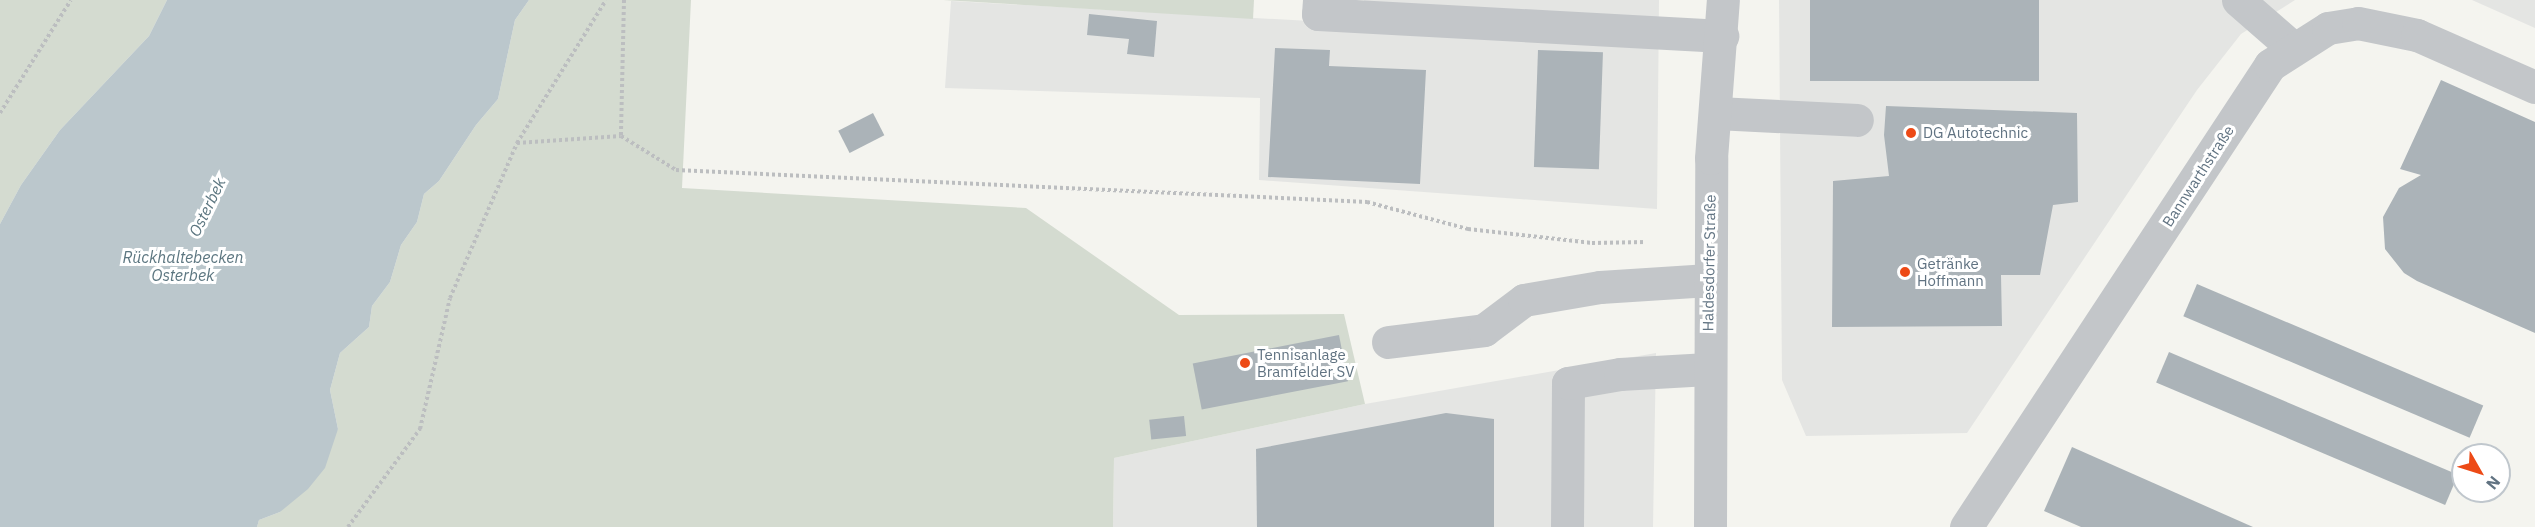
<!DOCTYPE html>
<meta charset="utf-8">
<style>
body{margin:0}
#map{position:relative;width:2535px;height:527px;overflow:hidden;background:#f4f4ef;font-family:"IBM Plex Sans",sans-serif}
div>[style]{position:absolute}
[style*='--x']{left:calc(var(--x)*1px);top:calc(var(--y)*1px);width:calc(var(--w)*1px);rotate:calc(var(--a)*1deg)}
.built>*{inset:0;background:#e4e5e3}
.green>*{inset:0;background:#d4dbd0}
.water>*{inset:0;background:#bbc7cc}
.building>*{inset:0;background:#abb3b8;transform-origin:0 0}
.path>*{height:4px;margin-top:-2px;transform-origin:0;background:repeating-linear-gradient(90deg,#bcbec0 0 3px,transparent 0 6px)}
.minor>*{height:33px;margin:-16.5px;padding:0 16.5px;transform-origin:16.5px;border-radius:16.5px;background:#c3c6c9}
.dots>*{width:16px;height:16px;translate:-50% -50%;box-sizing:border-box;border:3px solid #fff;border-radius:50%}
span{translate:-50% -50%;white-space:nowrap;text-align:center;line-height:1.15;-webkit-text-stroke:6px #fff;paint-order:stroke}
.poi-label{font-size:15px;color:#617382}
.left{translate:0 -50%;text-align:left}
.street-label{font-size:15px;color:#617382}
.water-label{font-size:16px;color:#5c7680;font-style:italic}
.north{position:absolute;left:2451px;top:443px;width:60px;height:60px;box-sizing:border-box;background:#fff;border:2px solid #c0c7cd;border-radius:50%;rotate:129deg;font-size:16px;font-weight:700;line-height:24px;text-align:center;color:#617382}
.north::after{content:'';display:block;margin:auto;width:21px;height:27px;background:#ed4a16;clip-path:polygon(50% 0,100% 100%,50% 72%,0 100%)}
</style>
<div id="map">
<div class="built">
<i style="clip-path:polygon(1364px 0,1659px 0,1657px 209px,1259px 180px,1260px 98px,945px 88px,951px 1px,1364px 24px)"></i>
<i style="clip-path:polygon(1779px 0,2295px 0,2241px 34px,2197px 90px,1967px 433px,1806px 436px,1782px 380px)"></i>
<i style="clip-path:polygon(2472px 0,2535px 0,2535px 28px)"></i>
<i style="clip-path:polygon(1656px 353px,1653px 527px,1113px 527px,1114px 458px,1365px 404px)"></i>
</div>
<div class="green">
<i style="clip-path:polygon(0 0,167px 0,149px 36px,60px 130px,21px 185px,0 224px)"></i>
<i style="clip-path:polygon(529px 0,691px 0,682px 188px,1026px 208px,1179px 315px,1344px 314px,1365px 404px,1114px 458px,1113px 527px,257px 527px,259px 520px,280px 512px,338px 429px,330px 390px,340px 353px,369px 327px,372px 306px,390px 282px,401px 245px,417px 222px,424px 194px,439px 181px,476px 125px,498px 99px,515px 20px)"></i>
<i style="clip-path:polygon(943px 0,1254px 0,1253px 19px)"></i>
</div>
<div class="water">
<i style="clip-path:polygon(167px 0,529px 0,515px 20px,498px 99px,476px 125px,439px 181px,424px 194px,417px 222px,401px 245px,390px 282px,372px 306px,369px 327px,340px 353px,330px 390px,338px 429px,325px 468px,308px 489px,280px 512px,259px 520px,257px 527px,0 527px,0 224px,21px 185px,60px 130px,149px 36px)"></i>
</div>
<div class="building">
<i style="left:1810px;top:0;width:229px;height:81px"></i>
<i style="clip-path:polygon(1089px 14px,1157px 21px,1154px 57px,1127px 54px,1129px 39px,1087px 35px)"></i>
<i style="clip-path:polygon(1275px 48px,1330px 50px,1329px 66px,1426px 70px,1420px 184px,1268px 177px)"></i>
<i style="left:1538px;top:50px;width:65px;height:117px;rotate:2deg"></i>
<i style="clip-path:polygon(2441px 80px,2535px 122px,2535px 333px,2417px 281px,2404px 273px,2385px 249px,2383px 217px,2399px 188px,2421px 175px,2400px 169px)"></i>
<i style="clip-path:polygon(1886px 106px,2077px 113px,2078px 202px,2053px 205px,2040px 275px,2001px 275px,2002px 326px,1832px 327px,1833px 181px,1889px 176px,1884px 135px)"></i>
<i style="left:873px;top:113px;width:25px;height:39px;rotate:63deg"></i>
<i style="left:2197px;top:284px;width:311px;height:35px;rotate:23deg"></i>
<i style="left:1339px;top:335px;width:47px;height:149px;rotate:79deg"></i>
<i style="left:2169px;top:352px;width:314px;height:33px;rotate:23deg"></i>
<i style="clip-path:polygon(1446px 413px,1494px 419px,1494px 527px,1257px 527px,1256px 449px)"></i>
<i style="left:1184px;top:416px;width:20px;height:35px;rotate:84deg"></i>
<i style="clip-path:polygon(2072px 447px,2158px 485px,2253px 527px,2081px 527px,2044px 511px)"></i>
</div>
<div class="path">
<i style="--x:624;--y:0;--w:136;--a:91.3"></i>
<i style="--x:621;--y:136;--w:65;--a:31.7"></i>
<i style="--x:676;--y:170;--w:692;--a:2.65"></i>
<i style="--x:1367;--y:202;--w:105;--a:15"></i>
<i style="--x:1468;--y:229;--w:125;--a:6.4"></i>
<i style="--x:1592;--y:243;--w:54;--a:-1.1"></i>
<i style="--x:0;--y:113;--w:133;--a:-57.9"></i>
<i style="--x:517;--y:143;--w:104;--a:-3.9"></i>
<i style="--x:348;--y:527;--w:122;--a:-53.7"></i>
<i style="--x:420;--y:429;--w:134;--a:-77.1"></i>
<i style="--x:450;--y:298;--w:169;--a:-66.6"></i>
<i style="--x:517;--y:143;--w:168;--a:-58.1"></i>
</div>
<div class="minor">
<i style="--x:1319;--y:0;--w:14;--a:94"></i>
<i style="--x:1318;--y:14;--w:405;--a:3.1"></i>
<i style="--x:2238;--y:0;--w:73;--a:41.1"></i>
<i style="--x:1716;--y:113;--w:141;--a:2.8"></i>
<i style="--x:1388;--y:342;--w:97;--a:-7.1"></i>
<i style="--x:1484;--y:330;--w:50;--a:-36.9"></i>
<i style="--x:1524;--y:300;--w:77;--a:-9.7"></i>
<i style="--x:1600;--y:287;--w:109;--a:-3.7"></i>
<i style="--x:1567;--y:527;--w:144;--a:-89.6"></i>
<i style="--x:1568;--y:383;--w:53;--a:-9.8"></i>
<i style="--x:1620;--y:374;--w:88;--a:-3.3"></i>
<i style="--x:1710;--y:527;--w:369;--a:-89.8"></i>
<i style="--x:1711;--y:158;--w:158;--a:-85.7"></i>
<i style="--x:1966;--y:527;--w:553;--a:-56.65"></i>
<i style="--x:2270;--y:65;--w:69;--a:-32.5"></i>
<i style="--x:2328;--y:28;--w:30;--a:-9"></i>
<i style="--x:2358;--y:23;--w:60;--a:11.5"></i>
<i style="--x:2417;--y:35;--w:129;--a:23.8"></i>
</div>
<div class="dots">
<i style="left:1911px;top:133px;background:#ed4a16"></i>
<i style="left:1905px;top:272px;background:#ed4a16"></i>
<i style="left:1245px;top:363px;background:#ed4a16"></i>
</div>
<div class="poi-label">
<span class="left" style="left:1923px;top:133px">DG Autotechnic</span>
<span class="left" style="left:1917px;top:272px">Getränke<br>Hoffmann</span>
<span class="left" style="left:1257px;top:363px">Tennisanlage<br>Bramfelder SV</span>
</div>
<div class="street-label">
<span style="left:2198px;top:176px;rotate:-57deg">Bannwarthstraße</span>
<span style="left:1709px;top:263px;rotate:-89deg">Haldesdorfer Straße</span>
</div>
<div class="water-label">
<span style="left:207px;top:207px;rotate:-64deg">Osterbek</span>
<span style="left:183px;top:266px">Rückhaltebecken<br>Osterbek</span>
</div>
<div class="north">N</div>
</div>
